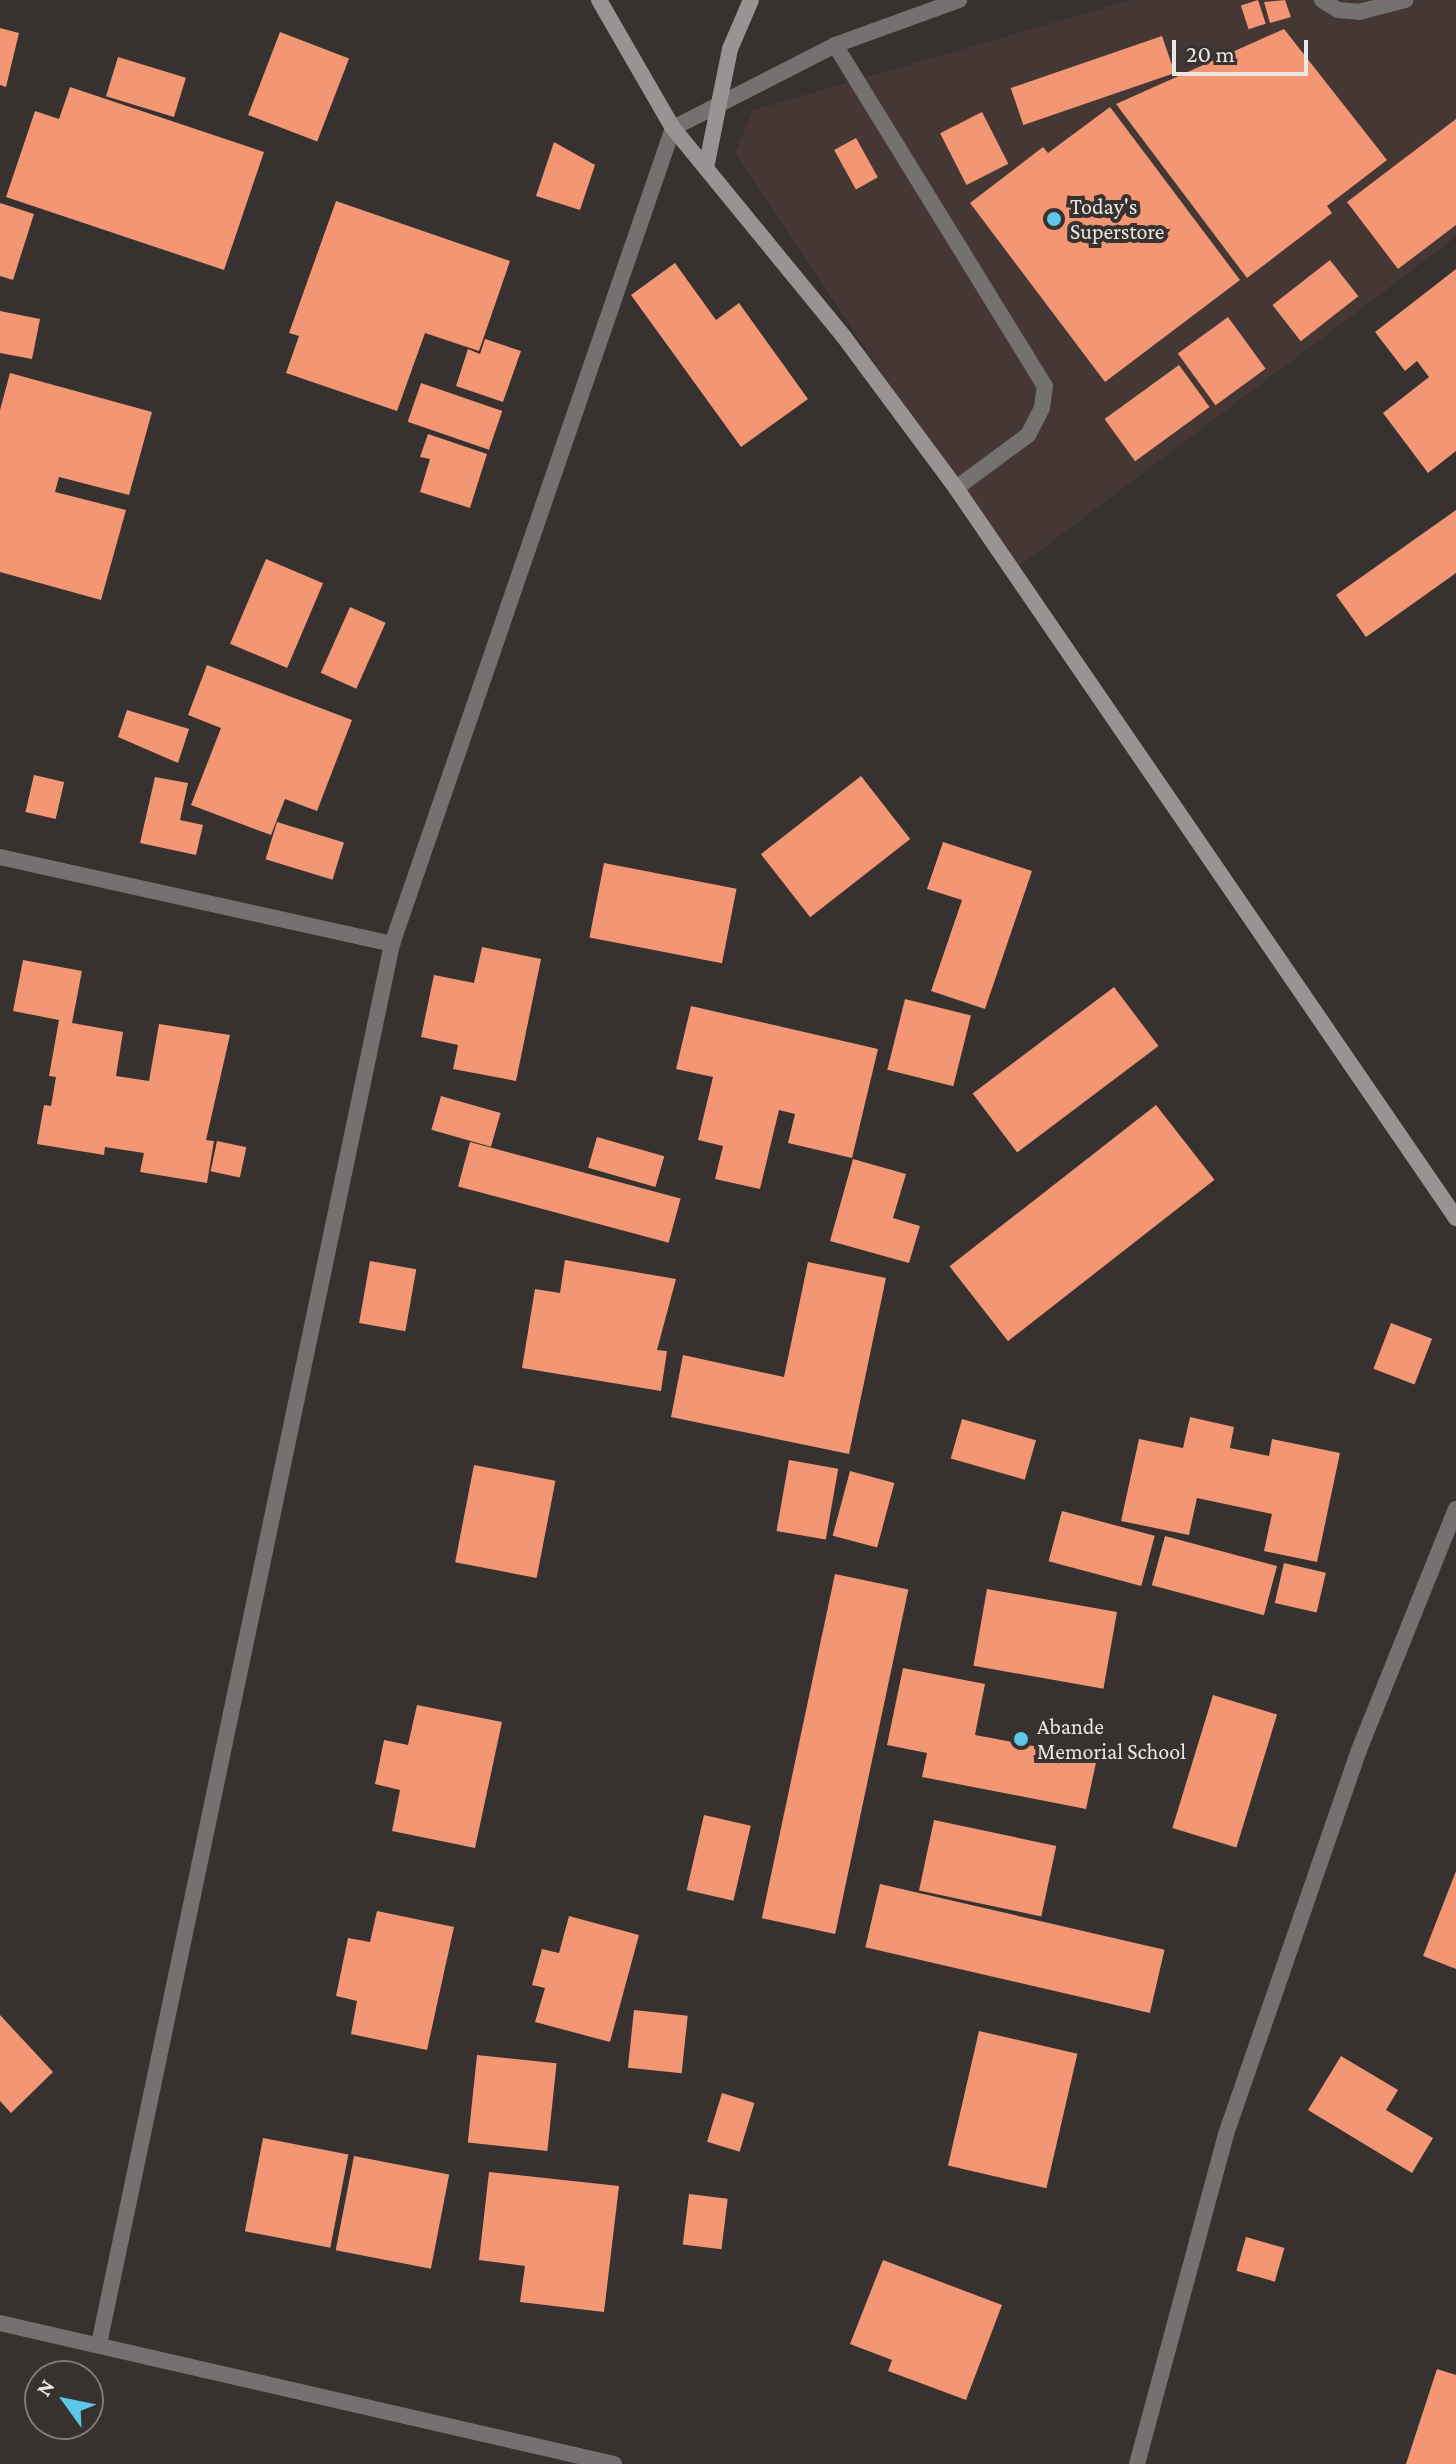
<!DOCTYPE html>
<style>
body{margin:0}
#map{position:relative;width:1456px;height:2464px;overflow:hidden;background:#37312f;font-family:"Crimson Pro",serif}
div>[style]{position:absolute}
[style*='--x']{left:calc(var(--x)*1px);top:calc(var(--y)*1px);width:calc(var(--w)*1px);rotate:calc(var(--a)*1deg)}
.built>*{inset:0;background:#453834}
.building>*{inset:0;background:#f39673;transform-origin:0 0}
.lane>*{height:16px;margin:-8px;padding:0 8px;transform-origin:8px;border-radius:8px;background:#747170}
.street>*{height:16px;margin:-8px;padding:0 8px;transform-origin:8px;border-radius:8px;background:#747170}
.secondary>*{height:16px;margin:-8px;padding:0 8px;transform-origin:8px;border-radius:8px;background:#999493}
.dots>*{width:22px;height:22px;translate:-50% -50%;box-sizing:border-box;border:4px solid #37312f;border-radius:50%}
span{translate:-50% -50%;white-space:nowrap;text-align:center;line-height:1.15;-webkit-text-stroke:8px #37312f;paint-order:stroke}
.poi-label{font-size:22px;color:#ebe7e5}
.left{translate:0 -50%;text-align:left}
.north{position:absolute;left:24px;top:2360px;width:80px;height:80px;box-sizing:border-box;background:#37312f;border:2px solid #7f7a78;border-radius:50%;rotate:303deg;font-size:22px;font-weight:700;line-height:32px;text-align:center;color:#ebe7e5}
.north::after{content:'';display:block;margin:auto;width:28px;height:36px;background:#5cc7e8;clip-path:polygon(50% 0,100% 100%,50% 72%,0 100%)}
.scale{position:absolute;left:1172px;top:40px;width:136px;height:36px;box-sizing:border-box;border:4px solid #ebe7e5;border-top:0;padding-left:10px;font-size:24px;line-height:28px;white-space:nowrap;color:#ebe7e5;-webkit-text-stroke:6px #37312f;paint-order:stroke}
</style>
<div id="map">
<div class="built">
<i style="clip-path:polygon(1131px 0,1456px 0,1456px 237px,1013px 571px,735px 153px,753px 110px)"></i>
</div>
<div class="building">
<i style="left:1258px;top:0;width:25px;height:18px;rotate:72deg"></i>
<i style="clip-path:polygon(1285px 0,1291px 17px,1270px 23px,1264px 2px)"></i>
<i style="clip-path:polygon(0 28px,19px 33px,6px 87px,0 85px)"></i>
<i style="clip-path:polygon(1284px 29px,1387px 160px,1327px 206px,1332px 213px,1247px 278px,1116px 104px)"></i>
<i style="left:280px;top:32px;width:74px;height:89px;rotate:21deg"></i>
<i style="left:1162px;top:36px;width:39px;height:160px;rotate:71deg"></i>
<i style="left:118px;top:57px;width:71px;height:41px;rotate:17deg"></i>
<i style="clip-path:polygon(70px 87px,264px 152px,224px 270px,6px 197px,35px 111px,59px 119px)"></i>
<i style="clip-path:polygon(1110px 107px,1240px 280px,1105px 382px,970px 203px,1043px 147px,1048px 153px)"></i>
<i style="left:982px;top:112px;width:58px;height:47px;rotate:63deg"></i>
<i style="clip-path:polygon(1456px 119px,1456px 225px,1398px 269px,1347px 202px)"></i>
<i style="left:856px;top:138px;width:45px;height:25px;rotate:61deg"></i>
<i style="clip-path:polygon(554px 142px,595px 165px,580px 210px,536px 196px)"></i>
<i style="clip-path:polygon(336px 201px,510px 261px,479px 351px,425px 333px,397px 411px,286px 373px,299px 336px,289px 333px)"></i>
<i style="clip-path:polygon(0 203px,34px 214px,13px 280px,0 276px)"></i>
<i style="left:1330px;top:260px;width:46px;height:73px;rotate:52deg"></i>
<i style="clip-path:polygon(675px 263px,716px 320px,739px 303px,808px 399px,741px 447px,631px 295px)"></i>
<i style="clip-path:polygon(1456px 269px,1456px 451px,1428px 473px,1383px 413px,1429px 377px,1417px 361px,1405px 371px,1375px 332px)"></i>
<i style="clip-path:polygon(0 311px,40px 319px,32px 359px,0 353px)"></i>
<i style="left:1228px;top:317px;width:64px;height:62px;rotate:54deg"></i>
<i style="clip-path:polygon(485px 339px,521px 351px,503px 402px,456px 386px,468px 349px,480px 354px)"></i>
<i style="left:1179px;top:365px;width:52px;height:92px;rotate:54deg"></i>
<i style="clip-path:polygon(10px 373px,152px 412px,129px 495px,59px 477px,55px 492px,126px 510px,101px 600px,0 572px,0 410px)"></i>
<i style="left:421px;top:383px;width:86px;height:41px;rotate:19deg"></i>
<i style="clip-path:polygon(428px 434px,487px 454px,470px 508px,420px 492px,430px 459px,420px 457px)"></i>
<i style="clip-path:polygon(1456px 510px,1456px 573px,1366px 637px,1336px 595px)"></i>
<i style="left:266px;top:559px;width:62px;height:92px;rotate:23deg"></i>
<i style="left:350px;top:607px;width:39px;height:72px;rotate:24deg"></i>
<i style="clip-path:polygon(207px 665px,352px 720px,317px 811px,285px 799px,271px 835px,191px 805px,221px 728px,188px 715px)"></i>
<i style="clip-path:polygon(127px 710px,189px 729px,178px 763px,118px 737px)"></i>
<i style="left:34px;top:775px;width:31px;height:38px;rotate:13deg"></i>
<i style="left:861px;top:776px;width:80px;height:127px;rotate:52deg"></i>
<i style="clip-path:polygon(155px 777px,188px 783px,180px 820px,203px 825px,196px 855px,140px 843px)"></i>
<i style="left:277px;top:822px;width:70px;height:39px;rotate:17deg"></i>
<i style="clip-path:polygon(943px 842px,1032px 871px,985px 1009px,931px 991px,962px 900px,927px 889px)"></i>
<i style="left:604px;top:863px;width:135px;height:76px;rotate:11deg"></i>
<i style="clip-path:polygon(482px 947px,541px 959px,516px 1081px,453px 1069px,458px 1045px,421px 1037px,434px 975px,474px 983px)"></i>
<i style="clip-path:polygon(23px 960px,82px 971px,72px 1023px,123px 1032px,116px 1076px,149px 1081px,159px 1024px,230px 1035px,206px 1140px,214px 1141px,207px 1183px,140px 1172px,144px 1153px,105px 1147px,104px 1155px,37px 1144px,44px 1105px,51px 1106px,56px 1077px,49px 1076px,59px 1020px,13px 1011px)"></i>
<i style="left:1114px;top:987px;width:74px;height:177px;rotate:53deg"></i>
<i style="left:905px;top:999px;width:68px;height:73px;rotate:14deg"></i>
<i style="clip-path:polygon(691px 1006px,878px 1049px,852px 1158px,788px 1143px,795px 1114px,779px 1110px,760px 1189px,715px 1179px,723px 1146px,698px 1140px,713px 1077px,676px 1069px)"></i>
<i style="left:441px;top:1096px;width:62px;height:35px;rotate:16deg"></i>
<i style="left:1156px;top:1105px;width:95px;height:262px;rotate:52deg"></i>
<i style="left:597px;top:1137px;width:70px;height:32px;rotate:16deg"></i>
<i style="left:217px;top:1141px;width:30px;height:31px;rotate:12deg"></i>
<i style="left:470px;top:1142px;width:218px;height:46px;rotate:15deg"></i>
<i style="clip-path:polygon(853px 1159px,906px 1174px,893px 1218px,920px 1226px,909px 1263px,830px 1241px)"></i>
<i style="clip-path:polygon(565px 1260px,676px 1279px,657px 1350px,667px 1351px,661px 1391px,522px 1368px,535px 1289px,560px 1293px)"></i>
<i style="left:370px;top:1261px;width:47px;height:63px;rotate:10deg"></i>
<i style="clip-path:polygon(808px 1262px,886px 1278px,849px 1454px,671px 1417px,683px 1355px,784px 1377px)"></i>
<i style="left:1391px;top:1323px;width:44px;height:49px;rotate:21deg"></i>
<i style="clip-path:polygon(1190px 1417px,1234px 1427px,1230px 1448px,1269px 1456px,1272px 1439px,1340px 1453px,1317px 1562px,1264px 1551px,1272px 1514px,1197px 1498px,1189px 1535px,1121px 1521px,1139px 1439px,1183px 1448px)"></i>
<i style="left:962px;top:1419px;width:77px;height:41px;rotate:16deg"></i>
<i style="left:789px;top:1460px;width:50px;height:72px;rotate:10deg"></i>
<i style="left:474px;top:1465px;width:83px;height:99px;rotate:11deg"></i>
<i style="left:850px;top:1471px;width:46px;height:67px;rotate:15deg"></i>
<i style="left:1062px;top:1511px;width:96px;height:52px;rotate:15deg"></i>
<i style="left:1165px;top:1536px;width:116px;height:51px;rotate:15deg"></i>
<i style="left:1284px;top:1563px;width:43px;height:41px;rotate:13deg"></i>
<i style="left:835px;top:1574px;width:75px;height:352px;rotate:12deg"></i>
<i style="left:987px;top:1589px;width:132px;height:78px;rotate:10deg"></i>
<i style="clip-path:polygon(903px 1668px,985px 1684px,975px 1735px,1097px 1758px,1086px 1809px,922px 1777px,927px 1753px,887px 1745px)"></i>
<i style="left:1213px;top:1695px;width:67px;height:139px;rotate:17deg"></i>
<i style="clip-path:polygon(417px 1705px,502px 1722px,475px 1848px,392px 1831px,400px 1790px,375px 1784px,384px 1740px,408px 1745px)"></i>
<i style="left:704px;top:1815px;width:48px;height:77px;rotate:13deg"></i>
<i style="left:934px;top:1820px;width:125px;height:72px;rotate:12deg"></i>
<i style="clip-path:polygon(1456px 1871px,1456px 1969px,1423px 1956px)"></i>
<i style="left:880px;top:1884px;width:292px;height:65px;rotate:13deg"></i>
<i style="clip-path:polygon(377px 1911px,454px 1927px,427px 2050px,351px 2034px,357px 2001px,336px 1996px,348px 1938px,370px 1942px)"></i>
<i style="clip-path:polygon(569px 1916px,639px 1935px,610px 2042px,535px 2022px,545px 1988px,532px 1985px,542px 1949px,559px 1953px)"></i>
<i style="left:634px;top:2010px;width:54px;height:58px;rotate:6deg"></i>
<i style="clip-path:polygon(0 2015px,53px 2072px,11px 2113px,0 2101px)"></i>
<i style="left:979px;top:2031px;width:101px;height:138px;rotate:13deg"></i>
<i style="left:477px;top:2055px;width:80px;height:88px;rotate:6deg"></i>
<i style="clip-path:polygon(1341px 2056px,1398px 2090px,1386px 2110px,1433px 2138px,1412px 2173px,1308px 2110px)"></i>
<i style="left:722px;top:2093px;width:34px;height:51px;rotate:17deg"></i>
<i style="left:263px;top:2138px;width:87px;height:95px;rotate:11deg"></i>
<i style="left:354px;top:2156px;width:97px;height:96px;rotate:11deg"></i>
<i style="clip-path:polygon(489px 2172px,619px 2186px,604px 2312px,520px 2302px,525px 2266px,479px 2260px)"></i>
<i style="left:689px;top:2194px;width:39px;height:51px;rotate:7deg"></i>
<i style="left:1246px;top:2237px;width:40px;height:35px;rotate:16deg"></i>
<i style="clip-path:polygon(883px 2260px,1002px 2305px,966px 2400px,888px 2371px,892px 2360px,850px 2344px)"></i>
<i style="clip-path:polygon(1437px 2369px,1456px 2375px,1456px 2464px,1406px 2464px)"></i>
</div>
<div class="lane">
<i style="--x:835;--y:45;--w:400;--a:58.4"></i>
<i style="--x:1045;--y:386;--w:22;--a:98"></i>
<i style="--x:1042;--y:408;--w:30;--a:117"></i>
<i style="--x:1028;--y:435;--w:89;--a:143.6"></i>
</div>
<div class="street">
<i style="--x:1322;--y:0;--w:19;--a:32"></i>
<i style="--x:1338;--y:10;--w:21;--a:5"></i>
<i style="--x:1359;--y:12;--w:48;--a:-14.6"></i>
<i style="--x:0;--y:857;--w:402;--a:12.5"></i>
<i style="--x:0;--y:2323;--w:630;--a:12.93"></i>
<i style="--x:99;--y:2344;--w:1430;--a:-78.18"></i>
<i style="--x:392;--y:944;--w:863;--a:-71"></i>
<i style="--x:673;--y:128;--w:182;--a:-27.1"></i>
<i style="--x:835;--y:45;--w:132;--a:-19.9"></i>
<i style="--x:1137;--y:2464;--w:342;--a:-74.9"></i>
<i style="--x:1226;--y:2134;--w:406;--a:-70.9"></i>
<i style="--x:1359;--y:1750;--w:260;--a:-68.1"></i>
</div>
<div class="secondary">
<i style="--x:599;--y:0;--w:148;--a:60"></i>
<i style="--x:673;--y:128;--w:270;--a:50.7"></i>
<i style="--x:844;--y:337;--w:188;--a:53.4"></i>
<i style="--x:956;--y:488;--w:885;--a:55.59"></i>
<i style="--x:706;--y:168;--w:121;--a:-78.6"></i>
<i style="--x:730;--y:49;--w:53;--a:-66.8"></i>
</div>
<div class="dots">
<i style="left:1054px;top:219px;background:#5cc7e8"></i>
<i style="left:1021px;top:1739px;background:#5cc7e8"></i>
</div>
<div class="poi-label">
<span class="left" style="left:1070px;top:219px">Today's<br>Superstore</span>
<span class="left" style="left:1037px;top:1739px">Abande<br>Memorial School</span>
</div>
<div class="north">N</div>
<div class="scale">20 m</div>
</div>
